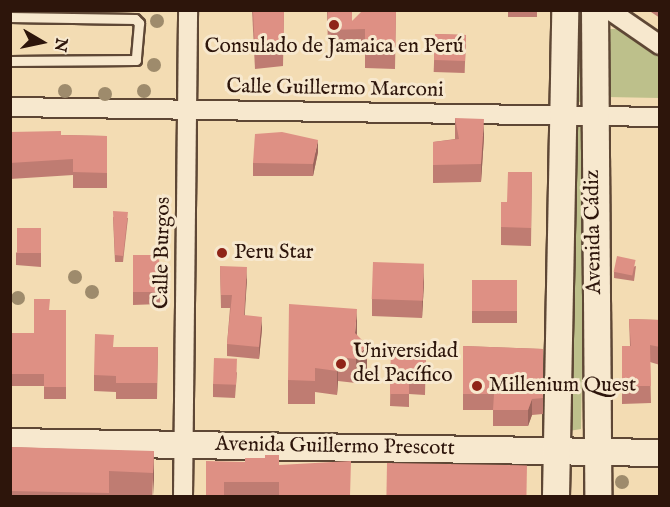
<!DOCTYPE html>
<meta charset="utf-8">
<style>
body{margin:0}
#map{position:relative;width:670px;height:507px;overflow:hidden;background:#f3dcb3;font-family:"IM FELL English",serif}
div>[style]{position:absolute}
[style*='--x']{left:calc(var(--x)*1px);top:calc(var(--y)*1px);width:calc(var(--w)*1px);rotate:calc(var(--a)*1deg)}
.green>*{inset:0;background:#bdc08b}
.roads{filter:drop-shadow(2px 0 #5e4735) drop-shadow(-2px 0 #5e4735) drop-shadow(0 2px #5e4735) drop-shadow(0 -2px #5e4735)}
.lane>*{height:9px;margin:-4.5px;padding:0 4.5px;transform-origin:4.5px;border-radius:4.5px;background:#f7e8ce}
.street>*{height:18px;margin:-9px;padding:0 9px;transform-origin:9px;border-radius:9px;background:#f7e8ce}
.secondary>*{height:26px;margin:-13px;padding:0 13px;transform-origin:13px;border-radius:13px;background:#f7e8ce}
.trees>*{width:14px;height:14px;margin:-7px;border-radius:50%;background:#9e8b6c}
.wall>*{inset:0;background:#bf7c72;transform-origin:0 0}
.shaded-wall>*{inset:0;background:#9b655c}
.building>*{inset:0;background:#de9084;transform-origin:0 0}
.dots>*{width:16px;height:16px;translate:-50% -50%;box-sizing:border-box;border:3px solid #f7e8ce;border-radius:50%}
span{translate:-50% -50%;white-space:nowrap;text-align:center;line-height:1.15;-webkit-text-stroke:6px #f7e8ce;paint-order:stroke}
.poi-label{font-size:21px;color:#2d150b}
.left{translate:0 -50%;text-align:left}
.street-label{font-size:21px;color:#2d150b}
.frame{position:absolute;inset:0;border:12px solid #2d150b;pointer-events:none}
.north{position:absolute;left:12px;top:12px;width:60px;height:60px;-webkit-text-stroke:4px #f7e8ce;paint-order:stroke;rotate:99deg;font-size:16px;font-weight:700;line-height:24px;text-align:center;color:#2d150b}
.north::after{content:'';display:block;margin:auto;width:21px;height:27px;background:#2d150b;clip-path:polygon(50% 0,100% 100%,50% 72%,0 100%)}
</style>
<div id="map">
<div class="green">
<i style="clip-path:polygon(575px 11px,588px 11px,586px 99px,580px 102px,572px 100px)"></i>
<i style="clip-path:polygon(609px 29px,622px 29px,659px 54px,659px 98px,607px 97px)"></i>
<i style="clip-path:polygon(586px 124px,581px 429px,569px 431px,571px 125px)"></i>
</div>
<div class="roads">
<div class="lane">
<i style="--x:10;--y:17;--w:125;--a:0.9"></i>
<i style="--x:135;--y:19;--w:6;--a:45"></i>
<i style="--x:139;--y:23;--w:37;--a:95"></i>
<i style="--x:136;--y:60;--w:126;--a:179.5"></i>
</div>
<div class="street">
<i style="--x:609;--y:10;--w:62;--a:34.5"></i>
<i style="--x:10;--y:107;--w:650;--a:0.88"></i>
<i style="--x:183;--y:496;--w:486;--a:-89.4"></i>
</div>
<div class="secondary">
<i style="--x:595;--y:10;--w:486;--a:89.6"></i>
<i style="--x:10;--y:442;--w:650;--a:0.97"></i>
<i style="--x:556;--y:496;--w:486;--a:-88.9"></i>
</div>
</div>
<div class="trees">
<i style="left:157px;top:21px"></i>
<i style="left:154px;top:65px"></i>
<i style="left:65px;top:91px"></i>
<i style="left:144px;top:91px"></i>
<i style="left:105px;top:94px"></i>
<i style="left:75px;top:277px"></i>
<i style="left:92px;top:292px"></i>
<i style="left:18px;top:298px"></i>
<i style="left:622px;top:482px"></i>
</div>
<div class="wall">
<i style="clip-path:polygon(252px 10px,284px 10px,283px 66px,255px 69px)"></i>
<i style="clip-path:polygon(327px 10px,352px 21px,396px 10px,395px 69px,365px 68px,365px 45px,328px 46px)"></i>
<i style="left:508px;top:10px;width:29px;height:7px"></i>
<i style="clip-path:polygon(648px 10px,660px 10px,660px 18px)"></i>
<i style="left:435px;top:34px;width:31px;height:38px;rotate:2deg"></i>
<i style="clip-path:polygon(455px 118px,484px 137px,481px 182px,433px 183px,433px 142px,455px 139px)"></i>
<i style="clip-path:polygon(10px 132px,61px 135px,107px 136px,107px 188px,73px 188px,73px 175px,10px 179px)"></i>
<i style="clip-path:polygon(318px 152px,313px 176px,253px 176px,253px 163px)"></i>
<i style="clip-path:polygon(532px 172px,531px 246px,501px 245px,501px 202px,507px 202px)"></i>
<i style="clip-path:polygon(113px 217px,128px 218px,123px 262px,115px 262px)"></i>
<i style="clip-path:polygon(41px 228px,41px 267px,16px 265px,16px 253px)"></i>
<i style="clip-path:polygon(159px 255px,160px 304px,133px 305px,133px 292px)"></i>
<i style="clip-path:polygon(220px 266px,247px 279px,244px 315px,262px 329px,259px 359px,227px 356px,227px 344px,230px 308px,221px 308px)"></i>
<i style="clip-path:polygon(636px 266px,634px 281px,614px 278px,614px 272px)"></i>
<i style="left:517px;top:280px;width:43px;height:45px;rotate:90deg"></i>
<i style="clip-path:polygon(424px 282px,422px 318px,372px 316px,372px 299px)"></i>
<i style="clip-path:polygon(49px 310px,66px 310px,66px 399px,44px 399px,44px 386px,10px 386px,10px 333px,34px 333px)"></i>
<i style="clip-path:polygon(629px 319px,660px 320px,660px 365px,650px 362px,651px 403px,622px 404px,622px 346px,630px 346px)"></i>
<i style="clip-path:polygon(357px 335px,367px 369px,356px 383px,338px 381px,337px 395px,315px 392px,315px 404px,288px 404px,288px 380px)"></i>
<i style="clip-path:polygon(463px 346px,543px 349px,543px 414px,532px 415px,528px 426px,493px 426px,493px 410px,463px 410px)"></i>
<i style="clip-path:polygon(114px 347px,158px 347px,157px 399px,116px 399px,116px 392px,94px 391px,94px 375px)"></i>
<i style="clip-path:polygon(426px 348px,425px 395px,409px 394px,409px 407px,390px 406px,391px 352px,405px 353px)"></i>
<i style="clip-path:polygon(237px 372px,235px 398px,213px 397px,213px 384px)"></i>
<i style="left:10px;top:447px;width:144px;height:49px;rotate:2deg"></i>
<i style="clip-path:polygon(245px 462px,279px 465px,351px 496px,206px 496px)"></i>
</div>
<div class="shaded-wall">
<i style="clip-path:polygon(484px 119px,484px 137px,481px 182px,481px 164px)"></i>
<i style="clip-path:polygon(318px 140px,318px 152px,313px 176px,313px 164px)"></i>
<i style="clip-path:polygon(424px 264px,424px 282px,422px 318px,422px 301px)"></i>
<i style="clip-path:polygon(247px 267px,247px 279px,244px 327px,244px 315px)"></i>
<i style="clip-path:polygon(357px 309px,357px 333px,355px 357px,355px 333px)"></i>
<i style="clip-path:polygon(262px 317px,262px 329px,259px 359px,259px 347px)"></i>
<i style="clip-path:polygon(367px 345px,367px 369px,356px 383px,356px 359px)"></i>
<i style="clip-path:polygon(338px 357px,338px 381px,337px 395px,337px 371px)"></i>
<i style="clip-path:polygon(532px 399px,532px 415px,528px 426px,528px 410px)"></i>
<i style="clip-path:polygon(154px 451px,154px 480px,153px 496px,153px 473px)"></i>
</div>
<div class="building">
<i style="clip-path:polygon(253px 10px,284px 10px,283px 49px,255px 51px)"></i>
<i style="clip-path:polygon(328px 10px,352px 10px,352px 21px,363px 10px,396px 10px,395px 53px,365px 52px,365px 29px,328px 30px)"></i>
<i style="left:435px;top:34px;width:31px;height:26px;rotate:2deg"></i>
<i style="clip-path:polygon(455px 118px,484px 119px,481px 164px,433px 165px,433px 142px,459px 139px)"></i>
<i style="clip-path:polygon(61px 131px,61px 135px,107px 136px,107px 173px,73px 172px,73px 159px,10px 163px,10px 132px)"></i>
<i style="clip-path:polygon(282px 132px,318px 140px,313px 164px,253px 163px,255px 134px)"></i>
<i style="clip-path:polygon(508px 172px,532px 172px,531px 228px,501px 227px,501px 202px,507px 202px)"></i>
<i style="clip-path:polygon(113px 211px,128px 212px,123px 256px,115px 255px)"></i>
<i style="left:17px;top:228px;width:24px;height:25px"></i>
<i style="left:133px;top:255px;width:26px;height:37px"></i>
<i style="left:617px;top:256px;width:19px;height:16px;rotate:12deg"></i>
<i style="left:373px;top:262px;width:51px;height:37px;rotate:2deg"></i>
<i style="clip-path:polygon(220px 266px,247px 267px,244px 315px,262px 317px,259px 347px,227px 344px,232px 295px,221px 295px)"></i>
<i style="left:517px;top:280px;width:31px;height:45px;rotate:90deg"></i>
<i style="clip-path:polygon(34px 299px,50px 299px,49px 310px,66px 310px,66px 387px,44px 387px,44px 374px,10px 374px,10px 333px,34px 333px)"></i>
<i style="clip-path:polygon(289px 304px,357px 309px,355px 333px,367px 345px,356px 359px,338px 357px,337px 371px,315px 368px,315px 381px,288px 380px)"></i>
<i style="clip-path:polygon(629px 319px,660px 320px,660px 347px,650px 345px,651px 386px,622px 386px,622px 346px,631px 346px)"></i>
<i style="clip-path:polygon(95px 334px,114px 335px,113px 347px,158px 347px,157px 383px,116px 383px,116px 376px,94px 375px)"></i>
<i style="clip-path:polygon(463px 346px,543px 349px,543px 398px,532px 399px,528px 410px,493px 410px,494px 394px,463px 394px)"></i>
<i style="clip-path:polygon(405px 348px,426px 348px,425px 382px,409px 382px,409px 394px,390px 394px,391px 352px,405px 353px)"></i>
<i style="left:214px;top:358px;width:23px;height:26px;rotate:2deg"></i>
<i style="clip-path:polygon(10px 447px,154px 451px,153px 473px,109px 471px,109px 493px,10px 491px)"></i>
<i style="clip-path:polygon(265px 455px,279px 455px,279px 465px,351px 461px,350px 496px,279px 496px,279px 482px,224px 482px,224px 496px,206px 496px,206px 461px,245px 462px,245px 458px,265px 458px)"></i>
<i style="left:387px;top:463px;width:140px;height:33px;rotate:1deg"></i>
</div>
<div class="dots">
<i style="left:334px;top:25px;background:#8f2418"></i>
<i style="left:222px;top:253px;background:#8f2418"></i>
<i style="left:341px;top:364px;background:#8f2418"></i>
<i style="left:477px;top:386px;background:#8f2418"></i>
</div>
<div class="poi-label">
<span style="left:334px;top:47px">Consulado de Jamaica en Perú</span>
<span class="left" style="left:234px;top:253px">Peru Star</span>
<span class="left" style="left:353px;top:364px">Universidad<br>del Pacífico</span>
<span class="left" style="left:489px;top:386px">Millenium Quest</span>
</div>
<div class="street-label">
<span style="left:335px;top:89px;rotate:1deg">Calle Guillermo Marconi</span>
<span style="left:594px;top:232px;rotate:-91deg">Avenida Cádiz</span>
<span style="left:163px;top:253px;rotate:-89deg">Calle Burgos</span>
<span style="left:335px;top:447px;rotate:1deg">Avenida Guillermo Prescott</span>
</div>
<div class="frame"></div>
<div class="north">N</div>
</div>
